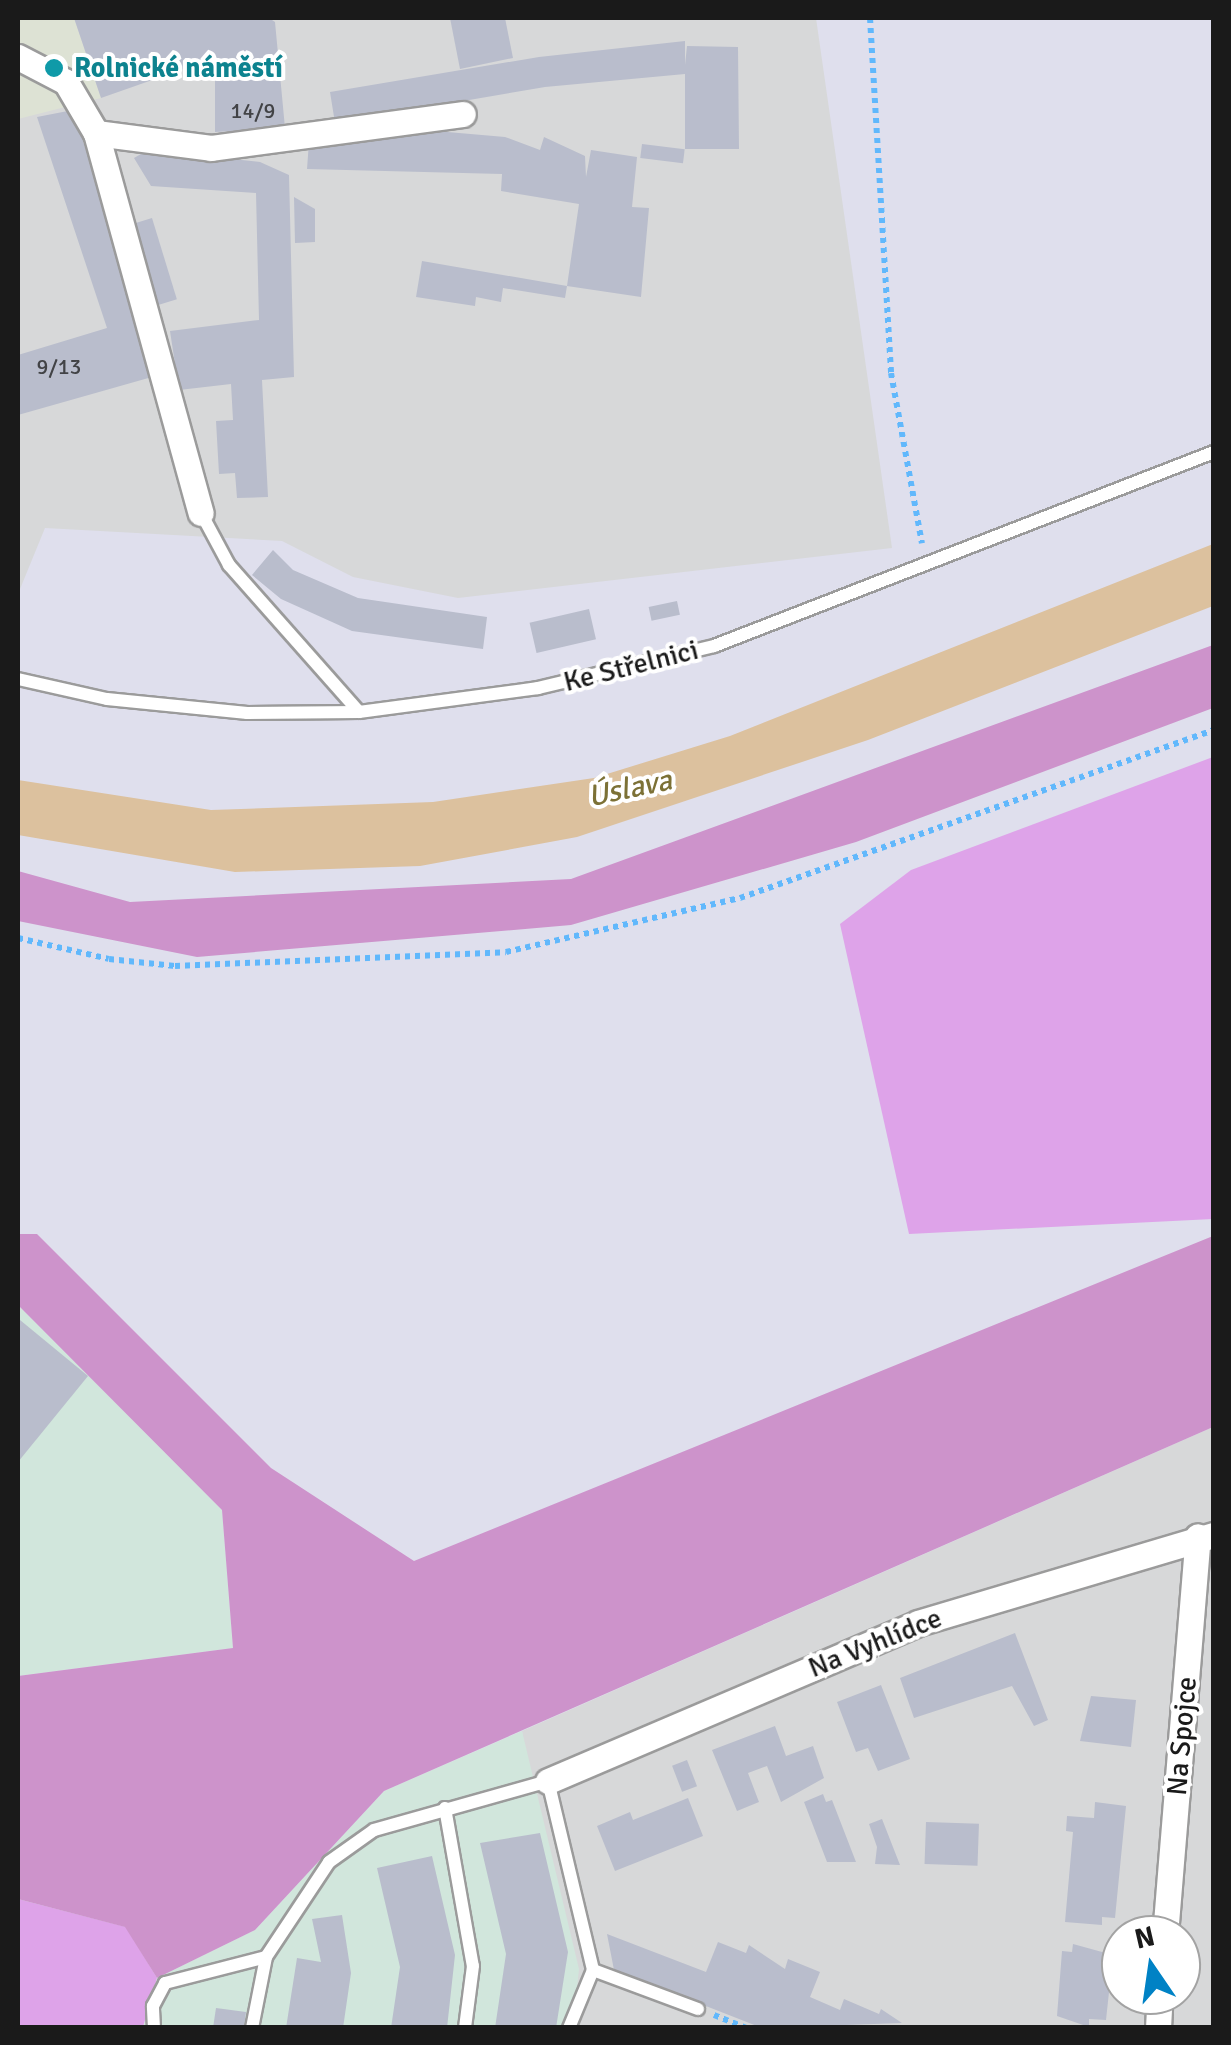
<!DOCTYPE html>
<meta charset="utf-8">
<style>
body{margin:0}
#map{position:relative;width:1231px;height:2045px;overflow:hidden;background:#dfdfed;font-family:Signika,sans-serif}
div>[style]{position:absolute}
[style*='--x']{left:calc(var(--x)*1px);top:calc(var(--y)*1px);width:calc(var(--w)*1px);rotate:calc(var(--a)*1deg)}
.residential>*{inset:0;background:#d7d8d9}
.industrial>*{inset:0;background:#d1e6dc}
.grass>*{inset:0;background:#dea3e9}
.forest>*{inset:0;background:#cd93cb}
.plaza>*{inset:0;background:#dde2d4}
.water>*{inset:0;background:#dcc19e}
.building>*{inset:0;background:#b9bdcc;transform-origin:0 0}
.path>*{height:6px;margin-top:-3px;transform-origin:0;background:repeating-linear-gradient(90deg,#61b8fc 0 5px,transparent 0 10px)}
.roads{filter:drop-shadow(2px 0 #9b9b9b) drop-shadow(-2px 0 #9b9b9b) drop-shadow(0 2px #9b9b9b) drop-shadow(0 -2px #9b9b9b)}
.lane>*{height:12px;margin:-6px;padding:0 6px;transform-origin:6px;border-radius:6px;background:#fff}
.street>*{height:25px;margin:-12.5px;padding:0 12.5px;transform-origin:12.5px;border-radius:12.5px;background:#fff}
.dots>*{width:28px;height:28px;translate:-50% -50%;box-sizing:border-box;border:5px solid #fff;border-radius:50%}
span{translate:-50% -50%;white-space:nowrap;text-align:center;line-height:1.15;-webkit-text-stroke:8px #fff;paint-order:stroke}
.number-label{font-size:22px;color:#424346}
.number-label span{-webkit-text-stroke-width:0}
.culture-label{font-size:28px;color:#0d838f;font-weight:700}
.left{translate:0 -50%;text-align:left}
.street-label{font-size:28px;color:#1a1a1a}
.water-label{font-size:30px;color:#7c7136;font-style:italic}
.frame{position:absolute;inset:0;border:20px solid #1a1a1a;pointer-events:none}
.north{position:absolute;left:1101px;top:1915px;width:100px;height:100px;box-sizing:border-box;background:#fff;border:2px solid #a3a3a3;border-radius:50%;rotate:347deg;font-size:28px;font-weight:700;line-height:40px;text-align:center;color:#1a1a1a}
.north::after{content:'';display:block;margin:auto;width:35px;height:45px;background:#0082c5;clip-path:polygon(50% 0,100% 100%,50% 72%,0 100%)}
</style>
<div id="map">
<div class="residential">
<i style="clip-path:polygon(18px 18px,816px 18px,892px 548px,458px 598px,353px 577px,282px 541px,45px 528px,18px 594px)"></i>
<i style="clip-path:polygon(evenodd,1213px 1427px,1213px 2027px,573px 2027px,522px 1731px,1213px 1427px,1121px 1935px,1181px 1935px,1181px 1995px,1121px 1995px,1121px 1935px)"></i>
</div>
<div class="industrial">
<i style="clip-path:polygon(18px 1305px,222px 1510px,233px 1648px,18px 1676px)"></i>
<i style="clip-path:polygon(522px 1731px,579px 1969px,573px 2027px,143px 2028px,157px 1978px,255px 1930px,384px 1791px)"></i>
</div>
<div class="grass">
<i style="clip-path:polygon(1213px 757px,1213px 1219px,909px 1234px,840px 924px,911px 870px)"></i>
<i style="clip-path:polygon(18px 1899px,126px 1927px,157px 1978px,143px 2027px,18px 2027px)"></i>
</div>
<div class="forest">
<i style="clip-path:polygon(1213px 645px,1213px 708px,856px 842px,571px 925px,197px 957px,18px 921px,18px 871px,130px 902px,571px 879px)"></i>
<i style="clip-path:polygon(37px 1234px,271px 1468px,414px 1561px,1213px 1236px,1213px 1427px,384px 1791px,255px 1930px,157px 1978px,125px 1927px,18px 1899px,18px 1676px,233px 1648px,222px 1510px,18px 1305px,18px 1234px)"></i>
</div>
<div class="plaza">
<i style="clip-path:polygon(18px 18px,74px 18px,101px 98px,18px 119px)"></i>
</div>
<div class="water">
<i style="clip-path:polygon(1213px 544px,1213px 606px,868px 740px,577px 837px,420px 866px,235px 872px,18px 835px,18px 780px,211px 810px,433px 802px,594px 778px,730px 736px)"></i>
</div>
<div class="building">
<i style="clip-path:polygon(74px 18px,269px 18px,275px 22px,285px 128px,215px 132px,215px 58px,101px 98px)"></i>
<i style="clip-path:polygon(450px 18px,505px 18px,513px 58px,460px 69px)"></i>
<i style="clip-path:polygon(685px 41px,685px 65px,687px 46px,738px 47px,739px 149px,685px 149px,685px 74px,545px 87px,335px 123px,330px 92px,539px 57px)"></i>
<i style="clip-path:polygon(73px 110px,159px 375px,18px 415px,18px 355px,107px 328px,37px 117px)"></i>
<i style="clip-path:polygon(413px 129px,505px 137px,540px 150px,544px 137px,585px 156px,586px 177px,591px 150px,637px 157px,632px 207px,649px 208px,641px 297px,567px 286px,579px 204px,501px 191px,502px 174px,307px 169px,309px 142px)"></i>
<i style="left:642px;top:144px;width:43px;height:14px;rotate:7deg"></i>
<i style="clip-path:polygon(148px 150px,260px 162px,289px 175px,294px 377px,262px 380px,268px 497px,237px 498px,235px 473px,219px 474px,216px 421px,233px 420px,231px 384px,179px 390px,170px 331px,259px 320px,256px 193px,151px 186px,134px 158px)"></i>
<i style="clip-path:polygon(294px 197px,315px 209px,315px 242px,295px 243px)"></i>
<i style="left:152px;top:218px;width:85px;height:22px;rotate:73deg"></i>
<i style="clip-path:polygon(422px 261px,567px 286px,565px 298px,503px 288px,501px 302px,476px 297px,475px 306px,416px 297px)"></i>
<i style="clip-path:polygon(273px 550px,293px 570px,358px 598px,487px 617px,483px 649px,352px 631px,281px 599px,252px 575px)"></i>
<i style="left:677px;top:601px;width:14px;height:29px;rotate:78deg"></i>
<i style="left:589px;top:609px;width:31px;height:61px;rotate:77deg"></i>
<i style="clip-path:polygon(20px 1320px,88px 1376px,18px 1462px,18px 1323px)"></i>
<i style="clip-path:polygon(1015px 1633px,1048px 1720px,1034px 1726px,1012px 1686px,914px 1718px,900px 1678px)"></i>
<i style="clip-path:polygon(881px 1685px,910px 1759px,878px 1771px,868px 1748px,856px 1752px,837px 1702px)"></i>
<i style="clip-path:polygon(1091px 1696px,1136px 1700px,1131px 1747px,1080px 1741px)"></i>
<i style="clip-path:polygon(775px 1726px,786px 1756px,813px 1746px,824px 1778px,781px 1802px,767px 1766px,748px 1773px,759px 1802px,737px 1811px,712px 1750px)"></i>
<i style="left:687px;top:1760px;width:28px;height:16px;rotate:69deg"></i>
<i style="clip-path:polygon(823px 1794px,826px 1802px,832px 1800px,856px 1862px,827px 1862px,804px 1802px)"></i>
<i style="clip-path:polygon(688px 1798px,703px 1836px,615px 1871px,597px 1826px,630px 1812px,633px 1820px)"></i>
<i style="clip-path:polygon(1095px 1802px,1126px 1806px,1115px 1918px,1102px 1917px,1102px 1925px,1065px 1922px,1073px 1832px,1066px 1831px,1067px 1816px,1094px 1818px)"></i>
<i style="clip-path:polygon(882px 1819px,900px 1865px,875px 1864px,877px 1847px,869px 1824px)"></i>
<i style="left:926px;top:1822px;width:53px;height:42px;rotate:2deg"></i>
<i style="clip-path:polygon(540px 1833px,568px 1952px,556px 2028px,495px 2028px,506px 1954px,480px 1843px)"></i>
<i style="clip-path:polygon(432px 1856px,455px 1955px,447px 2028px,391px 2028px,400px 1967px,377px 1868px)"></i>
<i style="clip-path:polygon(342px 1915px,351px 1973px,343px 2028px,286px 2028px,297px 1958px,321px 1962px,312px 1919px)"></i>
<i style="clip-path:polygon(607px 1934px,706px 1972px,718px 1942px,746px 1953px,749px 1945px,785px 1969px,788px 1959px,820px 1972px,810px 1997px,840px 2010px,844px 1999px,879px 2014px,881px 2009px,902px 2023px,762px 2028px,614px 1970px)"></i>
<i style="clip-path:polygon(1073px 1944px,1113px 1955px,1106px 2020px,1089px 2019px,1089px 2027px,1057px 2016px,1062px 1951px,1072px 1952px)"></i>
<i style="clip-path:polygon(216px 2008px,246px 2012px,244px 2028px,213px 2028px)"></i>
</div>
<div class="path">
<i style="--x:870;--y:18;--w:356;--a:86.6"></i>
<i style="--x:891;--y:373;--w:173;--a:79.7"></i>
<i style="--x:18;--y:938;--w:93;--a:13"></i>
<i style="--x:109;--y:959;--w:66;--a:6.1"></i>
<i style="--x:175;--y:966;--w:331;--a:-2.4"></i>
<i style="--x:506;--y:952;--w:240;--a:-13"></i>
<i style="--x:740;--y:898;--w:503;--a:-19.52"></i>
<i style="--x:714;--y:2015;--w:35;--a:22"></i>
</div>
<div class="roads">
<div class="lane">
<i style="--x:201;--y:513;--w:59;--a:61.7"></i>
<i style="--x:229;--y:565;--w:196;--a:48.5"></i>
<i style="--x:18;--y:679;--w:91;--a:12.7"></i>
<i style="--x:107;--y:699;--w:141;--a:5.7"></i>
<i style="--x:247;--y:713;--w:112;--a:-0.5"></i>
<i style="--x:359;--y:712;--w:181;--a:-7.6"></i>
<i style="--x:538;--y:688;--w:181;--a:-13.4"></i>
<i style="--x:714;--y:646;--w:536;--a:-21.21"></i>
<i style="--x:445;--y:1808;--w:160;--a:80"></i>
<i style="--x:473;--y:1966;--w:63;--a:97.4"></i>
<i style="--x:593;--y:1970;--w:112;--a:20.4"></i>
<i style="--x:154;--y:2028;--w:22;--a:-93"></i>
<i style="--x:153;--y:2006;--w:26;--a:-62"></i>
<i style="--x:165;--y:1983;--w:104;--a:-14.4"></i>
<i style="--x:266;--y:1957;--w:114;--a:-56.4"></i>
<i style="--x:329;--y:1862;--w:55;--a:-35.4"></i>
<i style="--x:374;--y:1830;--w:181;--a:-15.7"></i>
<i style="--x:548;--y:1781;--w:194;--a:76.6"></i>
<i style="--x:593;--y:1970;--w:63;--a:112.5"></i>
<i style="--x:252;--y:2028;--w:72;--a:-78.8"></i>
</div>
<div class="street">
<i style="--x:18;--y:57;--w:54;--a:27.5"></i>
<i style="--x:66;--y:82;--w:59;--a:59.5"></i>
<i style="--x:96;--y:133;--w:116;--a:7.4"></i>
<i style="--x:211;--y:148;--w:254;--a:-7.7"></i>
<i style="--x:96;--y:133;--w:394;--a:74.6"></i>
<i style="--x:548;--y:1781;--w:402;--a:-23.1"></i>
<i style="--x:918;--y:1623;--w:309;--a:-16.6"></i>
<i style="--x:1165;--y:1935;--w:400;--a:-85.3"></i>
<i style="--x:1158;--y:2028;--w:33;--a:-87"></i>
</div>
</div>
<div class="dots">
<i style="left:54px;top:68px;background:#0f9aa8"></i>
</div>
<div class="number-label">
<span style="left:253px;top:111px">14/9</span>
<span style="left:59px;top:367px">9/13</span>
</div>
<div class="culture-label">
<span class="left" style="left:74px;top:68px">Rolnické náměstí</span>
</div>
<div class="street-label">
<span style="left:631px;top:666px;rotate:-14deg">Ke Střelnici</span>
<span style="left:875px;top:1643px;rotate:-22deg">Na Vyhlídce</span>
<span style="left:1182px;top:1736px;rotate:-85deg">Na Spojce</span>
</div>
<div class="water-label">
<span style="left:630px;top:789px;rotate:-12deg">Úslava</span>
</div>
<div class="frame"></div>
<div class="north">N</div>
</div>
